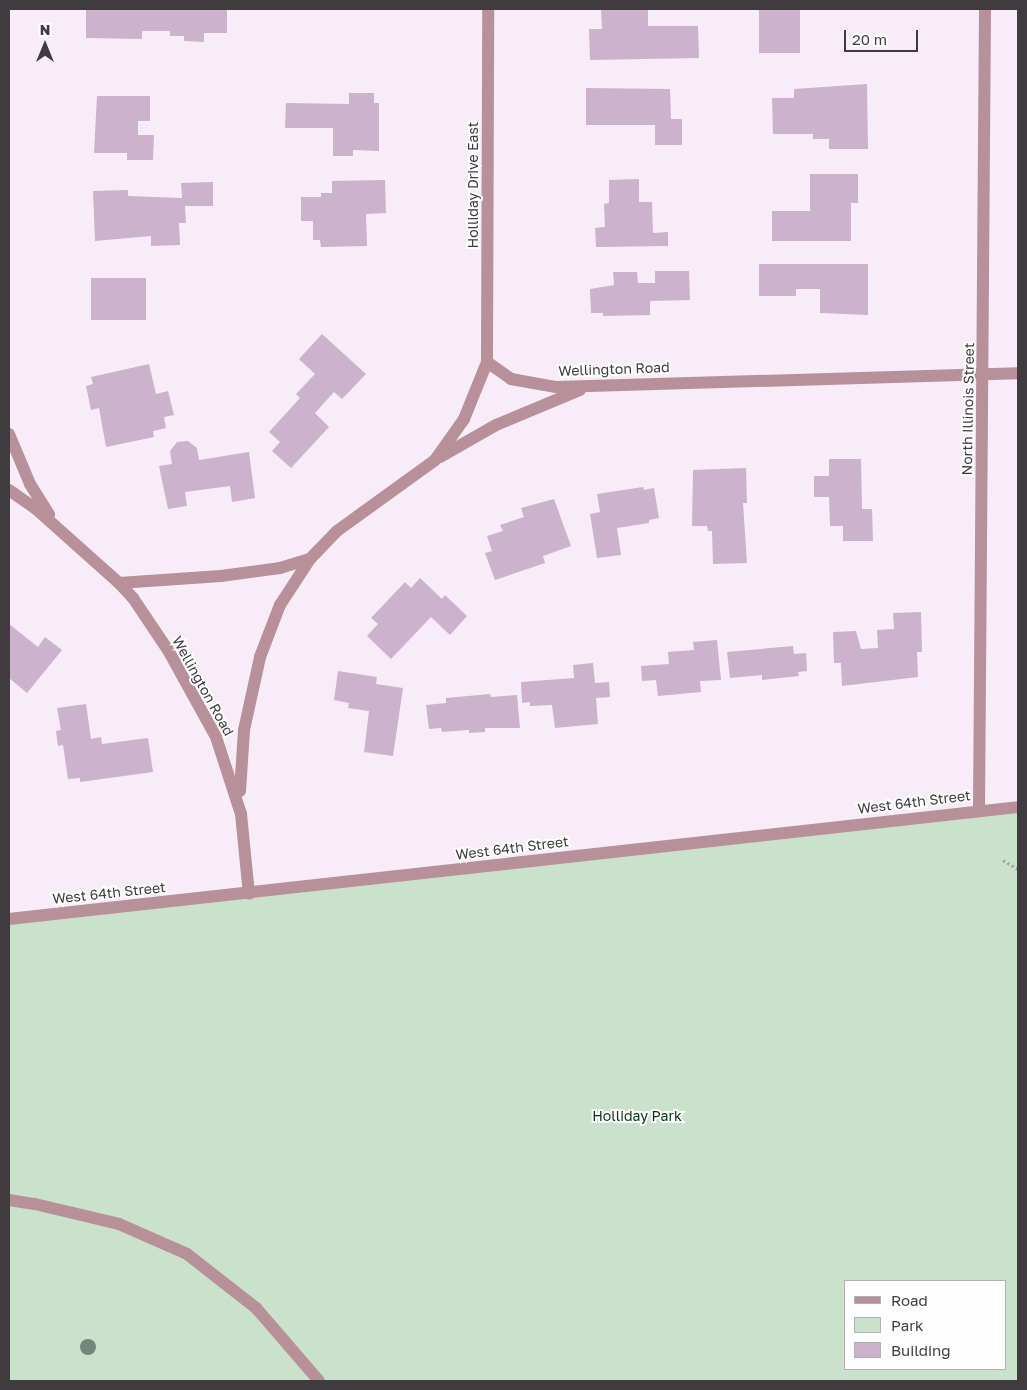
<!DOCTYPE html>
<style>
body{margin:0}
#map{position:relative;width:1027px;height:1390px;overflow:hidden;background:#f8ecf8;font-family:"Golos Text",sans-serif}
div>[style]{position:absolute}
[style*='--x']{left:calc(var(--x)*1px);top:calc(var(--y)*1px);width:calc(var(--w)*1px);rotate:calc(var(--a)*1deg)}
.green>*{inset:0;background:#cae1cc}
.building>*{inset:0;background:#ccb2cc;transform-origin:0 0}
.path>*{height:3px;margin-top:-1.5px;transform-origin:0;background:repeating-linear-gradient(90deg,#aba2ab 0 2.5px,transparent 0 5px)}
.minor>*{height:12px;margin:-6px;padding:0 6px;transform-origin:6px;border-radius:6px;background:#b79099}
.trees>*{width:16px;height:16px;margin:-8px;border-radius:50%;background:#728679}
span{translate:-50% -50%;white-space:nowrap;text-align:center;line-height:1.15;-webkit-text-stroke:4px #fefefe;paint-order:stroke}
.street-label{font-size:14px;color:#3f3b3f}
.park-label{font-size:14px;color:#043311}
.frame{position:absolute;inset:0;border:10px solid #3f3b3f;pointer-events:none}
.legend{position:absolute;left:844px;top:1280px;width:162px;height:90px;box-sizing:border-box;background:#fefefe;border:1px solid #b2b0b2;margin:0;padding:6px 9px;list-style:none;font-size:15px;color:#3f3b3f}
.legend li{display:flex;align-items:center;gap:10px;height:25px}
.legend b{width:25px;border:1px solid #b2b0b2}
.north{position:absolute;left:20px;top:20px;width:50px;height:50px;-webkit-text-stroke:4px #fefefe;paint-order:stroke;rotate:0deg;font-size:14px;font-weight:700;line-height:20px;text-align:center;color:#3f3b3f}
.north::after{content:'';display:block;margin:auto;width:18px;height:22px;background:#3f3b3f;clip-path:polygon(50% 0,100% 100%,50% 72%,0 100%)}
.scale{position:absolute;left:844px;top:30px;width:74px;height:22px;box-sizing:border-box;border:2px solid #3f3b3f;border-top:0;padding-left:6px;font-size:15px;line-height:18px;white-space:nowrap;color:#3f3b3f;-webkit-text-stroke:4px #fefefe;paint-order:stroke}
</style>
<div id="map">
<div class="green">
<i style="clip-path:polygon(evenodd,1018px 809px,1018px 1381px,9px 1381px,9px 920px,1018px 809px,846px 1281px,1006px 1281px,1006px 1369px,846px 1369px,846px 1281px)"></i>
</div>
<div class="building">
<i style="clip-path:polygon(86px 9px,227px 9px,227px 33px,204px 33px,204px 42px,184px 41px,184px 36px,170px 36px,170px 31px,142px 31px,142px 39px,86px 38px)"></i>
<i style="clip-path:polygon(601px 9px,648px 10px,648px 26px,698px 26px,699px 58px,590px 60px,589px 29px,602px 29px)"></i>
<i style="left:759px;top:9px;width:41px;height:44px"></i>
<i style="clip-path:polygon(867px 84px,868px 149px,829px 149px,829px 139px,813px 139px,813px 134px,773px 134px,772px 98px,794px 98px,794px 89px)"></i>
<i style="clip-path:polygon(586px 88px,670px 89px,671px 119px,682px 119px,682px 145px,655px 145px,655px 125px,586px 125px)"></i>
<i style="clip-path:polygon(349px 93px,374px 93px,374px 103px,379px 103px,379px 151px,353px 150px,353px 156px,333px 156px,333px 128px,285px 128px,286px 103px,349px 104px)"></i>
<i style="clip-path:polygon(97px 96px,150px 96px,150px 121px,138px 121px,138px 135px,154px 135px,153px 160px,127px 160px,127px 153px,94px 153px)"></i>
<i style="clip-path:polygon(810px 174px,858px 174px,858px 203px,851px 203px,851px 241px,772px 241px,772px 211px,810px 211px)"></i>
<i style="clip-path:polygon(639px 179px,639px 202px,652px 202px,653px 233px,668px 232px,668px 246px,596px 247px,595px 228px,605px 227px,604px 204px,609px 203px,609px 180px)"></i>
<i style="clip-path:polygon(385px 180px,386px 213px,366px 214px,367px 246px,321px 247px,320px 240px,313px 240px,313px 221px,301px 221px,301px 197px,321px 197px,321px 193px,332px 193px,332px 181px)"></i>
<i style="clip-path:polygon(213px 182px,213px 206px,185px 206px,186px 223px,179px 223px,180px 245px,151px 246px,151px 236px,95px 241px,93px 191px,128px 190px,128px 196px,182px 198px,181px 183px)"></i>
<i style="clip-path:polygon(759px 264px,868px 264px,868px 315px,820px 313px,820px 289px,796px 289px,796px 296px,759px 296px)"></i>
<i style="clip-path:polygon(655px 271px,689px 271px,690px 300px,650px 301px,650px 315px,603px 316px,603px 313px,591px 313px,590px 289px,614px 285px,613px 272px,637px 272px,638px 283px,655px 283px)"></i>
<i style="left:91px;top:278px;width:55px;height:42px"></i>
<i style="clip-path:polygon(322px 334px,366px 374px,342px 399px,334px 392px,315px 413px,329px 427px,291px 468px,272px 451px,280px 442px,269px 432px,300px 398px,296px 394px,315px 374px,299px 359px)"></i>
<i style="clip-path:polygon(149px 364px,156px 394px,168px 391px,174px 415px,164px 417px,166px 428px,153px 431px,154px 437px,106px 447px,99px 408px,91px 410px,86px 386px,93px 384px,91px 377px)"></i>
<i style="clip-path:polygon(188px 441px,197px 448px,199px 460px,249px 452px,255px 498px,232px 502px,230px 486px,185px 492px,187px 506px,168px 509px,159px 466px,172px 464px,170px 451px,177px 442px)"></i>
<i style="clip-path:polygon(829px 459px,861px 459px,862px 509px,872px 509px,873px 541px,843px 541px,843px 526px,830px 526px,829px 497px,814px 497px,814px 476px,829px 476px)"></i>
<i style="clip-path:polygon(746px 468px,747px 503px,743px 503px,747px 563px,713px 564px,712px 531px,708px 531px,707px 526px,692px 526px,693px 470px)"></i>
<i style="clip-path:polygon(643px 487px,644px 490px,654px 488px,659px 518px,649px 520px,649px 523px,617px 528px,621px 555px,597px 558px,590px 514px,600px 512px,597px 494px)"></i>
<i style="clip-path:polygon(554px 499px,571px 546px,543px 556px,545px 563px,495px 580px,485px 553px,492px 551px,487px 536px,503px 531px,500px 525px,524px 517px,521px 508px)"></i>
<i style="clip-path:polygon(420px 578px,442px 599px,445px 595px,467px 616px,450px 635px,431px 617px,391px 659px,367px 636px,378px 624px,371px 618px,405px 582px,411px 588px)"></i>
<i style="clip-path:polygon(921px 612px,922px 652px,917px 652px,918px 677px,842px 686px,841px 663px,834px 663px,833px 632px,856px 631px,861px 649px,878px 648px,877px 630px,894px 629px,893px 613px)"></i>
<i style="clip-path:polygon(9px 624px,38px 647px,45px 637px,62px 650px,27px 693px,9px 678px)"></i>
<i style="clip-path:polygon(717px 640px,721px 680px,700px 681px,701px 692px,658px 696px,656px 680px,642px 681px,641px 666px,669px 664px,668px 652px,694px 650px,693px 642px)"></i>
<i style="clip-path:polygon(793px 646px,794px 654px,806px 653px,807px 671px,798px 672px,799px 676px,762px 680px,762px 675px,730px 678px,727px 652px)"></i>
<i style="clip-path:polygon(593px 663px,595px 683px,609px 682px,610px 697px,596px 698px,598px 724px,555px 728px,552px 705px,530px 706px,530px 702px,522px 703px,521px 682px,574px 678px,573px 665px)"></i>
<i style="clip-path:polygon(338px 671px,377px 677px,376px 684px,403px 688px,393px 756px,364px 752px,369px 711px,348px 708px,349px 703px,334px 700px)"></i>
<i style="clip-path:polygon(490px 694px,491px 697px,517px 695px,520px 728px,485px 728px,485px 732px,469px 733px,469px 730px,442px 732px,441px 728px,429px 729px,426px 705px,446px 703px,446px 698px)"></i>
<i style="clip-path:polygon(86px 704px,91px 739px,101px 737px,102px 744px,148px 738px,153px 772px,80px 782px,80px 778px,68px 779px,63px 745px,58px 746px,56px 731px,61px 730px,57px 708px)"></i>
</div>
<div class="path">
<i style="--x:1003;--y:860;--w:17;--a:31"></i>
</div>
<div class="minor">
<i style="--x:487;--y:362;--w:29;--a:35"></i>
<i style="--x:511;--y:379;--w:46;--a:10.1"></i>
<i style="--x:556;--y:387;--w:462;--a:-1.7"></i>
<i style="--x:9;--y:434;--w:54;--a:67.2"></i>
<i style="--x:30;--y:484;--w:36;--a:58"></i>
<i style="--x:440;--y:457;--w:64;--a:-29.7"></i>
<i style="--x:496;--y:425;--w:91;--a:-22.6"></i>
<i style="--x:9;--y:490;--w:32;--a:35"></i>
<i style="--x:35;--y:508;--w:113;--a:41.8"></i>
<i style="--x:119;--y:583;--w:102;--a:-3.9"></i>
<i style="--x:221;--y:576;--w:60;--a:-7.7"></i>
<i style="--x:280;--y:568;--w:31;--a:-17"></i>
<i style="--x:310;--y:559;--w:39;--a:-46"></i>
<i style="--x:337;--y:531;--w:121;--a:-35.9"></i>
<i style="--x:435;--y:460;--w:50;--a:-54.7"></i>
<i style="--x:464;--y:419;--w:61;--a:-68"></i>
<i style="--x:487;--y:362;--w:353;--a:-89.8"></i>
<i style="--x:119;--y:583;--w:21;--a:47"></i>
<i style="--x:133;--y:598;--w:63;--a:56.1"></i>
<i style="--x:168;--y:650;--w:99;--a:61.1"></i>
<i style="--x:216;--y:737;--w:81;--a:72"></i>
<i style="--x:241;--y:814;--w:80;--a:84.3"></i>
<i style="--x:240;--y:791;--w:61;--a:-86.2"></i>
<i style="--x:244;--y:730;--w:75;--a:-77.6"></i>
<i style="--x:260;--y:657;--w:56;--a:-69"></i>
<i style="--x:280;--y:605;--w:55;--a:-56.9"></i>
<i style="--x:979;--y:809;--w:800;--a:-89.57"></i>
<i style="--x:9;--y:919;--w:1015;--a:-6.33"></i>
<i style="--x:9;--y:1200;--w:26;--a:9"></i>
<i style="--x:35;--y:1204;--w:86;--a:13.4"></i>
<i style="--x:119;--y:1224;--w:74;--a:23.8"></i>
<i style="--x:187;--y:1254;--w:88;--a:38"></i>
<i style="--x:256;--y:1308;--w:96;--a:49.2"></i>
</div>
<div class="trees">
<i style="left:88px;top:1347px"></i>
</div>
<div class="street-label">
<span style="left:473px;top:185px;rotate:-90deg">Holliday Drive East</span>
<span style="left:614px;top:369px;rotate:-2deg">Wellington Road</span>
<span style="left:968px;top:409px;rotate:-89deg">North Illinois Street</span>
<span style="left:203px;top:686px;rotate:61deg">Wellington Road</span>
<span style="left:914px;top:802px;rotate:-7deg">West 64th Street</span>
<span style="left:512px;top:848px;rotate:-7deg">West 64th Street</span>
<span style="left:109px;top:893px;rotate:-6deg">West 64th Street</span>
</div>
<div class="park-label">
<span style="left:637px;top:1116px">Holliday Park</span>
</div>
<div class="frame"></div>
<ul class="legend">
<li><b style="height:6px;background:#b79099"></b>Road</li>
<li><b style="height:14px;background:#cae1cc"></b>Park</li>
<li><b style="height:14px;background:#ccb2cc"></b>Building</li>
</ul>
<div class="north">N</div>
<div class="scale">20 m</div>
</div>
